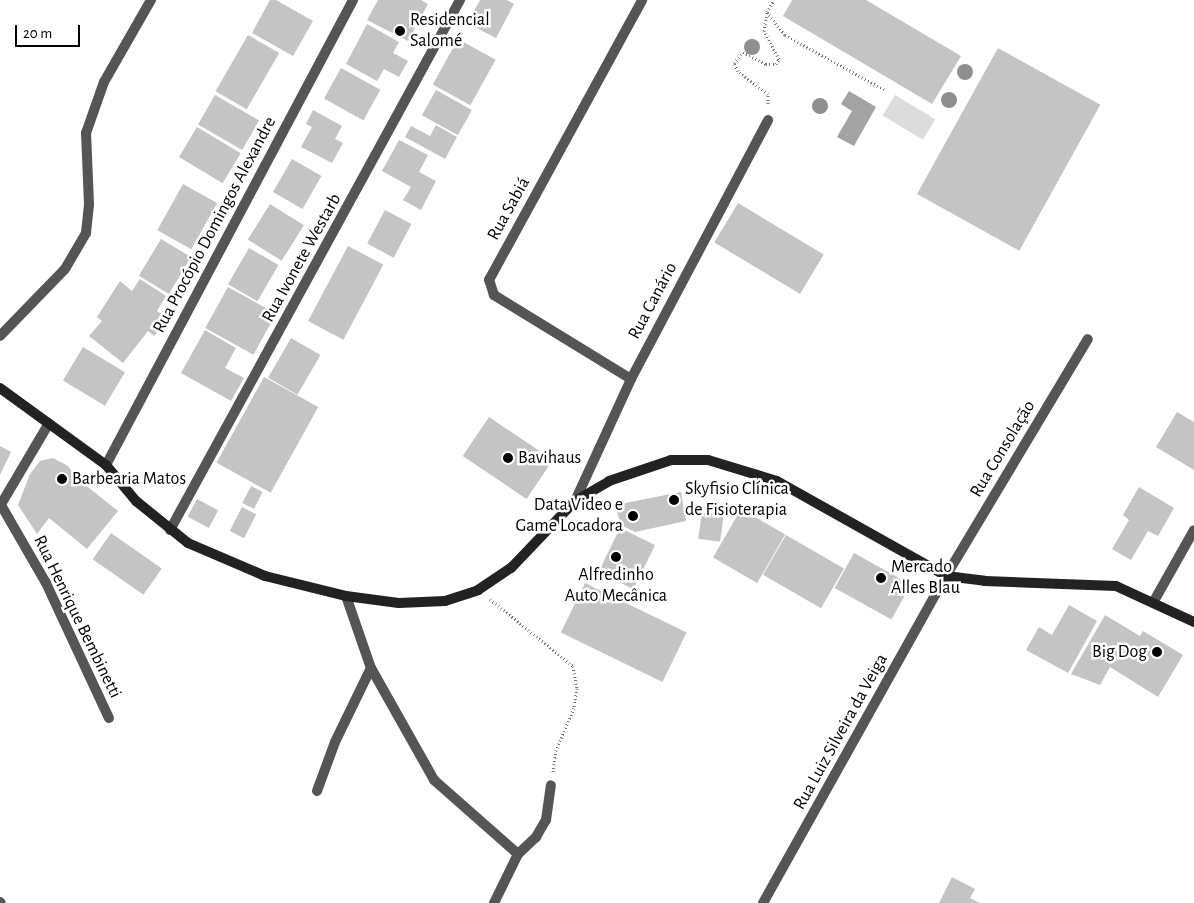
<!DOCTYPE html>
<meta charset="utf-8">
<style>
body{margin:0}
#map{position:relative;width:1194px;height:903px;overflow:hidden;background:#fff;font-family:"Alegreya Sans",sans-serif}
div>[style]{position:absolute}
[style*='--x']{left:calc(var(--x)*1px);top:calc(var(--y)*1px);width:calc(var(--w)*1px);rotate:calc(var(--a)*1deg)}
.green>*{inset:0;background:#dcdcdc;transform-origin:0 0}
.water>*{inset:0;background:#a3a3a3}
.building>*{inset:0;background:#c4c4c4;transform-origin:0 0}
.path>*{height:3px;margin-top:-1.5px;transform-origin:0;background:repeating-linear-gradient(90deg,#777 0 1px,transparent 0 3.5px)}
.minor>*{height:10px;margin:-5px;padding:0 5px;transform-origin:5px;border-radius:5px;background:#555}
.secondary>*{height:10px;margin:-5px;padding:0 5px;transform-origin:5px;border-radius:5px;background:#222}
.trees>*{width:16px;height:16px;margin:-8px;border-radius:50%;background:#8f8f8f}
.dots>*{width:14px;height:14px;translate:-50% -50%;box-sizing:border-box;border:2px solid #fff;border-radius:50%}
span{translate:-50% -50%;white-space:nowrap;text-align:center;line-height:1.15;-webkit-text-stroke:5px #fff;paint-order:stroke}
.poi-label{font-size:18px;color:#000}
.left{translate:0 -50%;text-align:left}
.right{translate:-100% -50%;text-align:right}
.street-label{font-size:18px;color:#000}
.scale{position:absolute;left:15px;top:25px;width:65px;height:22px;box-sizing:border-box;border:2px solid #000;border-top:0;padding-left:6px;font-size:15px;line-height:18px;white-space:nowrap;color:#000;-webkit-text-stroke:4px #fff;paint-order:stroke}
</style>
<div id="map">
<div class="green">
<i style="left:895px;top:95px;width:47px;height:24px;rotate:31deg"></i>
</div>
<div class="water">
<i style="clip-path:polygon(849px 91px,876px 107px,854px 146px,837px 137px,852px 111px,841px 104px)"></i>
</div>
<div class="building">
<i style="clip-path:polygon(270px 0,276px 0,313px 21px,293px 56px,252px 33px)"></i>
<i style="clip-path:polygon(378px 0,421px 0,428px 4px,408px 41px,367px 20px)"></i>
<i style="clip-path:polygon(480px 0,507px 0,514px 4px,496px 38px,467px 23px)"></i>
<i style="clip-path:polygon(792px 0,866px 0,961px 56px,932px 104px,783px 16px)"></i>
<i style="clip-path:polygon(367px 24px,399px 42px,393px 53px,408px 61px,399px 77px,384px 69px,377px 81px,346px 64px)"></i>
<i style="left:248px;top:35px;width:36px;height:65px;rotate:30deg"></i>
<i style="left:458px;top:39px;width:43px;height:52px;rotate:29deg"></i>
<i style="left:998px;top:48px;width:117px;height:167px;rotate:29deg"></i>
<i style="left:341px;top:68px;width:45px;height:35px;rotate:29deg"></i>
<i style="left:436px;top:90px;width:41px;height:29px;rotate:29deg"></i>
<i style="left:215px;top:95px;width:51px;height:34px;rotate:30deg"></i>
<i style="clip-path:polygon(313px 110px,342px 126px,335px 139px,343px 143px,332px 163px,301px 147px,312px 127px,306px 124px)"></i>
<i style="clip-path:polygon(436px 125px,457px 137px,445px 159px,405px 137px,411px 126px,430px 136px)"></i>
<i style="left:197px;top:127px;width:51px;height:35px;rotate:31deg"></i>
<i style="clip-path:polygon(399px 140px,428px 155px,419px 172px,436px 181px,421px 210px,403px 200px,411px 187px,382px 171px)"></i>
<i style="left:292px;top:159px;width:34px;height:38px;rotate:30deg"></i>
<i style="left:183px;top:184px;width:39px;height:53px;rotate:29deg"></i>
<i style="left:738px;top:203px;width:100px;height:46px;rotate:31deg"></i>
<i style="left:270px;top:204px;width:40px;height:42px;rotate:32deg"></i>
<i style="left:385px;top:210px;width:30px;height:38px;rotate:28deg"></i>
<i style="left:161px;top:239px;width:35px;height:43px;rotate:31deg"></i>
<i style="left:348px;top:246px;width:40px;height:85px;rotate:28deg"></i>
<i style="left:249px;top:248px;width:34px;height:42px;rotate:30deg"></i>
<i style="clip-path:polygon(140px 279px,166px 296px,157px 311px,168px 319px,154px 336px,148px 331px,123px 363px,89px 336px,102px 321px,97px 317px,120px 281px,132px 291px)"></i>
<i style="left:228px;top:287px;width:55px;height:47px;rotate:29deg"></i>
<i style="clip-path:polygon(205px 330px,236px 348px,225px 368px,244px 378px,231px 401px,181px 373px)"></i>
<i style="left:291px;top:338px;width:34px;height:46px;rotate:30deg"></i>
<i style="left:83px;top:347px;width:49px;height:39px;rotate:31deg"></i>
<i style="left:264px;top:377px;width:62px;height:98px;rotate:29deg"></i>
<i style="clip-path:polygon(1177px 412px,1194px 422px,1194px 470px,1156px 447px)"></i>
<i style="left:489px;top:417px;width:77px;height:47px;rotate:34deg"></i>
<i style="clip-path:polygon(0 446px,11px 452px,0 475px)"></i>
<i style="clip-path:polygon(53px 458px,68px 466px,79px 480px,118px 511px,87px 549px,49px 518px,37px 534px,18px 505px,30px 474px,40px 461px)"></i>
<i style="left:251px;top:486px;width:13px;height:19px;rotate:27deg"></i>
<i style="clip-path:polygon(1139px 487px,1174px 508px,1158px 536px,1148px 531px,1131px 560px,1112px 549px,1129px 520px,1123px 515px)"></i>
<i style="clip-path:polygon(681px 492px,686px 521px,635px 532px,621px 525px,615px 505px)"></i>
<i style="left:197px;top:499px;width:24px;height:20px;rotate:28deg"></i>
<i style="left:242px;top:507px;width:16px;height:27px;rotate:27deg"></i>
<i style="left:741px;top:509px;width:51px;height:56px;rotate:30deg"></i>
<i style="left:702px;top:512px;width:22px;height:27px;rotate:8deg"></i>
<i style="left:620px;top:528px;width:39px;height:49px;rotate:26deg"></i>
<i style="left:111px;top:533px;width:62px;height:32px;rotate:35deg"></i>
<i style="left:786px;top:535px;width:67px;height:46px;rotate:30deg"></i>
<i style="left:854px;top:553px;width:65px;height:40px;rotate:29deg"></i>
<i style="left:585px;top:583px;width:113px;height:55px;rotate:26deg"></i>
<i style="clip-path:polygon(1069px 605px,1097px 621px,1068px 673px,1026px 650px,1039px 627px,1052px 635px)"></i>
<i style="clip-path:polygon(1105px 615px,1140px 636px,1143px 631px,1183px 655px,1158px 697px,1110px 667px,1100px 685px,1071px 674px)"></i>
<i style="clip-path:polygon(952px 877px,975px 889px,970px 898px,980px 903px,939px 903px)"></i>
</div>
<div class="path">
<i style="--x:767;--y:12;--w:29;--a:52"></i>
<i style="--x:785;--y:35;--w:114;--a:28.8"></i>
<i style="--x:768;--y:104;--w:10;--a:-90"></i>
<i style="--x:768;--y:94;--w:38;--a:-143"></i>
<i style="--x:738;--y:71;--w:9;--a:-117"></i>
<i style="--x:734;--y:63;--w:14;--a:-51"></i>
<i style="--x:743;--y:52;--w:26;--a:28"></i>
<i style="--x:766;--y:64;--w:10;--a:0"></i>
<i style="--x:776;--y:64;--w:6;--a:-59"></i>
<i style="--x:779;--y:59;--w:32;--a:-118"></i>
<i style="--x:764;--y:31;--w:19;--a:-81"></i>
<i style="--x:767;--y:12;--w:14;--a:-60"></i>
<i style="--x:490;--y:599;--w:107;--a:38.9"></i>
<i style="--x:573;--y:666;--w:22;--a:80"></i>
<i style="--x:577;--y:688;--w:20;--a:99"></i>
<i style="--x:574;--y:708;--w:46;--a:113.2"></i>
<i style="--x:556;--y:750;--w:22;--a:98"></i>
</div>
<div class="minor">
<i style="--x:0;--y:336;--w:93;--a:-45.9"></i>
<i style="--x:65;--y:269;--w:42;--a:-59.7"></i>
<i style="--x:86;--y:233;--w:29;--a:-84"></i>
<i style="--x:89;--y:204;--w:71;--a:-92.4"></i>
<i style="--x:86;--y:133;--w:54;--a:-70.6"></i>
<i style="--x:104;--y:82;--w:95;--a:-60.2"></i>
<i style="--x:631;--y:379;--w:161;--a:-148.5"></i>
<i style="--x:494;--y:295;--w:16;--a:-108"></i>
<i style="--x:489;--y:280;--w:319;--a:-61.3"></i>
<i style="--x:106;--y:465;--w:527;--a:-62.02"></i>
<i style="--x:575;--y:501;--w:134;--a:-65.3"></i>
<i style="--x:631;--y:379;--w:293;--a:-62.1"></i>
<i style="--x:1;--y:505;--w:90;--a:60"></i>
<i style="--x:46;--y:583;--w:149;--a:65"></i>
<i style="--x:0;--y:506;--w:96;--a:-59.4"></i>
<i style="--x:170;--y:530;--w:604;--a:-61.31"></i>
<i style="--x:346;--y:596;--w:76;--a:70.9"></i>
<i style="--x:371;--y:668;--w:129;--a:60.6"></i>
<i style="--x:434;--y:780;--w:112;--a:41.4"></i>
<i style="--x:518;--y:854;--w:55;--a:116.1"></i>
<i style="--x:1154;--y:601;--w:81;--a:-60.6"></i>
<i style="--x:317;--y:791;--w:52;--a:-69.8"></i>
<i style="--x:335;--y:742;--w:82;--a:-64.1"></i>
<i style="--x:518;--y:854;--w:25;--a:-43"></i>
<i style="--x:536;--y:837;--w:20;--a:-60"></i>
<i style="--x:546;--y:820;--w:35;--a:-82"></i>
<i style="--x:0;--y:902;--w:1;--a:45"></i>
<i style="--x:763;--y:903;--w:375;--a:-60.8"></i>
<i style="--x:946;--y:576;--w:276;--a:-59.1"></i>
</div>
<div class="secondary">
<i style="--x:0;--y:388;--w:131;--a:36"></i>
<i style="--x:106;--y:465;--w:47;--a:50.2"></i>
<i style="--x:136;--y:501;--w:67;--a:38.9"></i>
<i style="--x:188;--y:543;--w:84;--a:23.2"></i>
<i style="--x:265;--y:576;--w:83;--a:13.9"></i>
<i style="--x:346;--y:596;--w:53;--a:7.5"></i>
<i style="--x:399;--y:603;--w:46;--a:-2.5"></i>
<i style="--x:445;--y:601;--w:35;--a:-18"></i>
<i style="--x:478;--y:590;--w:40;--a:-34"></i>
<i style="--x:511;--y:568;--w:93;--a:-46.3"></i>
<i style="--x:575;--y:501;--w:39;--a:-30"></i>
<i style="--x:609;--y:481;--w:65;--a:-18.7"></i>
<i style="--x:671;--y:460;--w:37;--a:0"></i>
<i style="--x:708;--y:460;--w:72;--a:16.9"></i>
<i style="--x:777;--y:481;--w:194;--a:29.3"></i>
<i style="--x:946;--y:576;--w:39;--a:7"></i>
<i style="--x:985;--y:581;--w:131;--a:2.2"></i>
<i style="--x:1116;--y:586;--w:86;--a:24.8"></i>
</div>
<div class="trees">
<i style="left:752px;top:47px"></i>
<i style="left:965px;top:72px"></i>
<i style="left:949px;top:100px"></i>
<i style="left:820px;top:106px"></i>
</div>
<div class="dots">
<i style="left:400px;top:31px;background:#000"></i>
<i style="left:508px;top:458px;background:#000"></i>
<i style="left:62px;top:479px;background:#000"></i>
<i style="left:674px;top:500px;background:#000"></i>
<i style="left:633px;top:516px;background:#000"></i>
<i style="left:616px;top:557px;background:#000"></i>
<i style="left:881px;top:578px;background:#000"></i>
<i style="left:1157px;top:652px;background:#000"></i>
</div>
<div class="poi-label">
<span class="left" style="left:410px;top:31px">Residencial<br>Salomé</span>
<span class="left" style="left:518px;top:458px">Bavihaus</span>
<span class="left" style="left:72px;top:479px">Barbearia Matos</span>
<span class="left" style="left:685px;top:500px">Skyfisio Clínica<br>de Fisioterapia</span>
<span class="right" style="left:623px;top:516px">Data Video e<br>Game Locadora</span>
<span class="left" style="left:891px;top:578px">Mercado<br>Alles Blau</span>
<span style="left:616px;top:586px">Alfredinho<br>Auto Mecânica</span>
<span class="right" style="left:1147px;top:652px">Big Dog</span>
</div>
<div class="street-label">
<span style="left:509px;top:209px;rotate:-61deg">Rua Sabiá</span>
<span style="left:215px;top:225px;rotate:-62deg">Rua Procópio Domingos Alexandre</span>
<span style="left:302px;top:258px;rotate:-61deg">Rua Ivonete Westarb</span>
<span style="left:653px;top:301px;rotate:-62deg">Rua Canário</span>
<span style="left:1003px;top:449px;rotate:-59deg">Rua Consolação</span>
<span style="left:77px;top:617px;rotate:64deg">Rua Henrique Bembinetti</span>
<span style="left:841px;top:732px;rotate:-61deg">Rua Luiz Silveira da Veiga</span>
</div>
<div class="scale">20 m</div>
</div>
